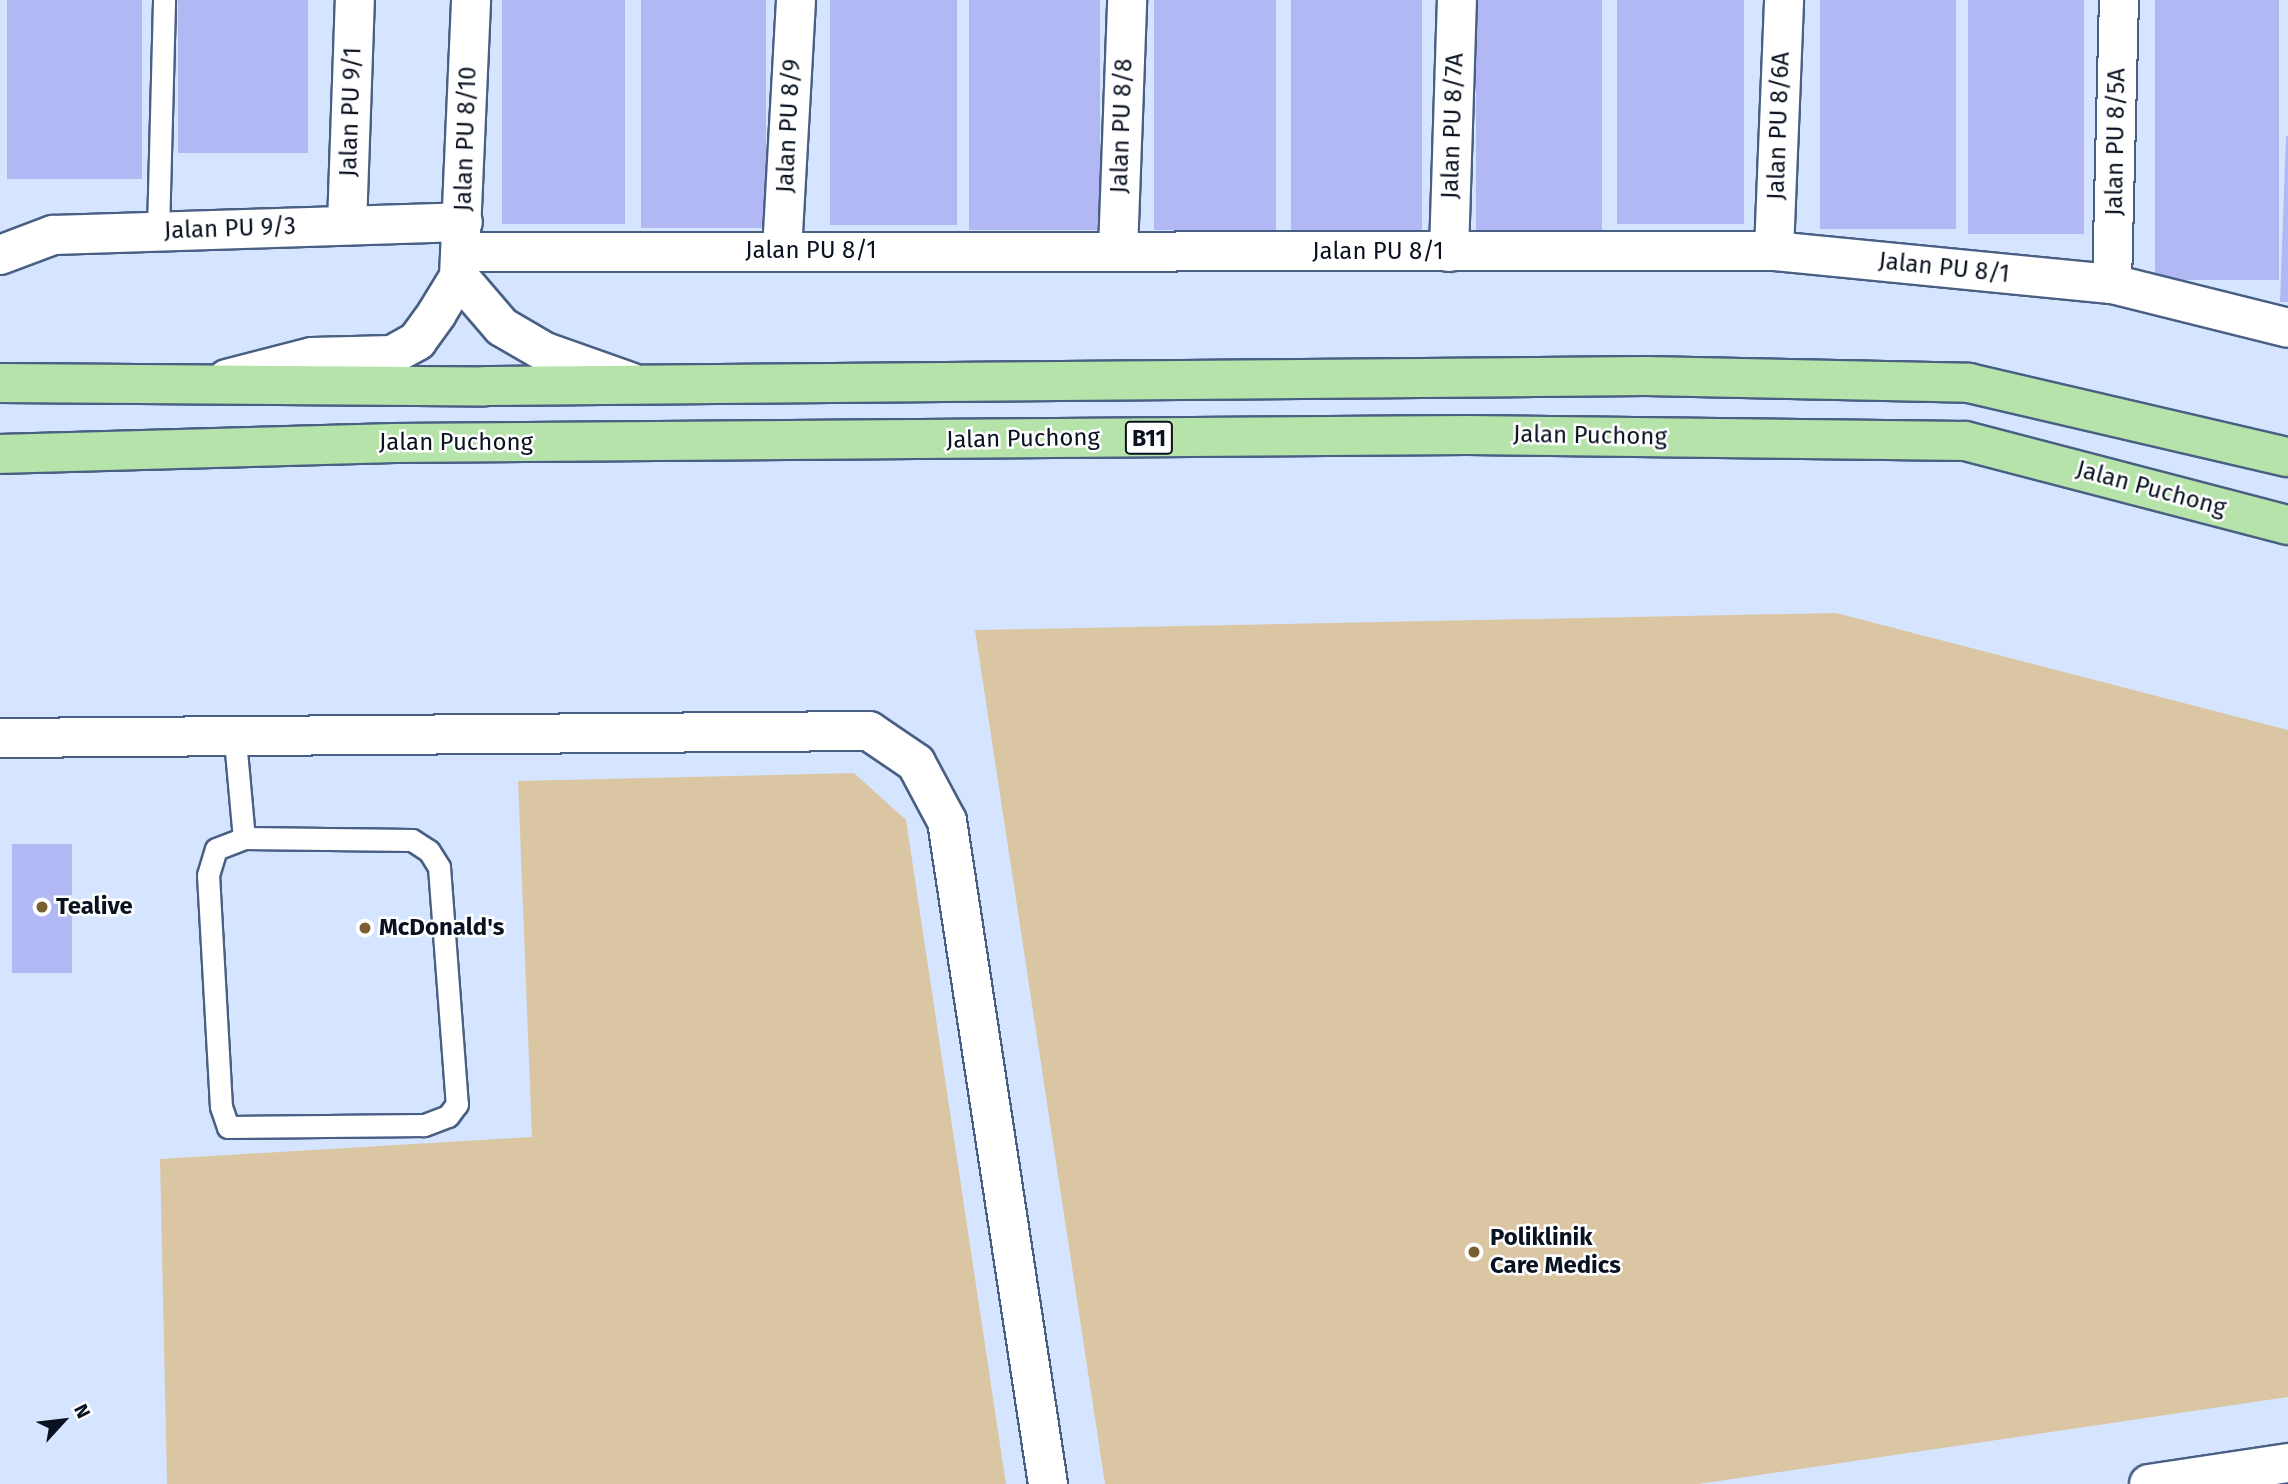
<!DOCTYPE html>
<style>
body{margin:0}
#map{position:relative;width:2288px;height:1484px;overflow:hidden;background:#d5e5ff;font-family:"Fira Sans",sans-serif}
div>[style]{position:absolute}
[style*='--x']{left:calc(var(--x)*1px);top:calc(var(--y)*1px);width:calc(var(--w)*1px);rotate:calc(var(--a)*1deg)}
.green>*{inset:0;background:#dbc6a3}
.building>*{inset:0;background:#b1b8f3;transform-origin:0 0}
.roads{filter:drop-shadow(2px 0 #495f84) drop-shadow(-2px 0 #495f84) drop-shadow(0 2px #495f84) drop-shadow(0 -2px #495f84)}
.service>*{height:21px;margin:-10.5px;padding:0 10.5px;transform-origin:10.5px;border-radius:10.5px;background:#fff}
.minor>*{height:38px;margin:-19px;padding:0 19px;transform-origin:19px;border-radius:19px;background:#fff}
.primary>*{height:38px;margin:-19px;padding:0 19px;transform-origin:19px;border-radius:19px;background:#b5e3aa}
.dots>*{width:19px;height:19px;translate:-50% -50%;box-sizing:border-box;border:4px solid #fff;border-radius:50%}
span{translate:-50% -50%;white-space:nowrap;text-align:center;line-height:1.15;-webkit-text-stroke:5px #fff;paint-order:stroke}
.shield-label span{padding:2px 5px;background:#fff;border:2px solid;border-radius:5px;-webkit-text-stroke-width:0}
.shield-label{font-size:23px;color:#091220;font-weight:700}
.street-label{font-size:24px;color:#091220}
.poi-label{font-size:24px;color:#091220;font-weight:700}
.left{translate:0 -50%;text-align:left}
.north{position:absolute;left:28px;top:1386px;width:70px;height:70px;-webkit-text-stroke:5px #fff;paint-order:stroke;rotate:63deg;font-size:19px;font-weight:700;line-height:28px;text-align:center;color:#091220}
.north::after{content:'';display:block;margin:auto;width:24px;height:32px;background:#091220;clip-path:polygon(50% 0,100% 100%,50% 72%,0 100%)}
</style>
<div id="map">
<div class="green">
<i style="clip-path:polygon(1836px 613px,2288px 730px,2288px 1397px,1698px 1484px,1105px 1484px,975px 630px)"></i>
<i style="clip-path:polygon(854px 773px,906px 820px,1006px 1484px,167px 1484px,160px 1159px,532px 1137px,518px 781px)"></i>
</div>
<div class="building">
<i style="left:7px;top:0;width:135px;height:179px"></i>
<i style="left:178px;top:0;width:130px;height:153px"></i>
<i style="left:502px;top:0;width:123px;height:224px"></i>
<i style="left:641px;top:0;width:125px;height:228px"></i>
<i style="left:830px;top:0;width:127px;height:225px"></i>
<i style="left:969px;top:0;width:131px;height:230px"></i>
<i style="left:1154px;top:0;width:122px;height:230px"></i>
<i style="left:1291px;top:0;width:131px;height:232px"></i>
<i style="left:1476px;top:0;width:126px;height:231px"></i>
<i style="left:1617px;top:0;width:127px;height:224px"></i>
<i style="left:1820px;top:0;width:136px;height:229px"></i>
<i style="left:1968px;top:0;width:116px;height:234px"></i>
<i style="left:2155px;top:0;width:124px;height:280px"></i>
<i style="clip-path:polygon(2286px 136px,2288px 136px,2288px 302px,2280px 302px)"></i>
<i style="left:72px;top:844px;width:129px;height:60px;rotate:90deg"></i>
</div>
<div class="roads">
<div class="service">
<i style="--x:158;--y:231;--w:231;--a:-88.5"></i>
<i style="--x:235;--y:740;--w:98;--a:84.8"></i>
<i style="--x:244;--y:838;--w:168;--a:0.7"></i>
<i style="--x:412;--y:840;--w:20;--a:33"></i>
<i style="--x:429;--y:851;--w:19;--a:58"></i>
<i style="--x:439;--y:867;--w:238;--a:85.7"></i>
<i style="--x:457;--y:1104;--w:15;--a:127"></i>
<i style="--x:448;--y:1116;--w:26;--a:159"></i>
<i style="--x:424;--y:1125;--w:196;--a:179.4"></i>
<i style="--x:228;--y:1127;--w:21;--a:-109"></i>
<i style="--x:221;--y:1107;--w:232;--a:-93.2"></i>
<i style="--x:208;--y:875;--w:27;--a:-73"></i>
<i style="--x:216;--y:849;--w:30;--a:-21"></i>
</div>
<div class="minor">
<i style="--x:347;--y:225;--w:225;--a:-88"></i>
<i style="--x:782;--y:251;--w:251;--a:-86.8"></i>
<i style="--x:1118;--y:251;--w:251;--a:-87.9"></i>
<i style="--x:1774;--y:251;--w:251;--a:-87.7"></i>
<i style="--x:462;--y:252;--w:1312;--a:-0.04"></i>
<i style="--x:1774;--y:251;--w:340;--a:5.6"></i>
<i style="--x:2112;--y:284;--w:181;--a:14"></i>
<i style="--x:1449;--y:252;--w:252;--a:-88.2"></i>
<i style="--x:0;--y:255;--w:57;--a:-20.7"></i>
<i style="--x:53;--y:235;--w:410;--a:-1.8"></i>
<i style="--x:459;--y:277;--w:66;--a:49.3"></i>
<i style="--x:502;--y:327;--w:50;--a:30.2"></i>
<i style="--x:545;--y:352;--w:90;--a:19.4"></i>
<i style="--x:2112;--y:284;--w:284;--a:-88.6"></i>
<i style="--x:227;--y:379;--w:88;--a:-14.5"></i>
<i style="--x:312;--y:357;--w:80;--a:-1.4"></i>
<i style="--x:392;--y:355;--w:29;--a:-29"></i>
<i style="--x:417;--y:341;--w:34;--a:-54"></i>
<i style="--x:437;--y:313;--w:42;--a:-58.6"></i>
<i style="--x:459;--y:277;--w:277;--a:-87.5"></i>
<i style="--x:0;--y:738;--w:869;--a:-0.46"></i>
<i style="--x:869;--y:731;--w:57;--a:34.2"></i>
<i style="--x:916;--y:763;--w:66;--a:61.9"></i>
<i style="--x:947;--y:821;--w:671;--a:81.34"></i>
<i style="--x:2149;--y:1484;--w:141;--a:-8.6"></i>
</div>
<div class="primary">
<i style="--x:0;--y:383;--w:485;--a:0.4"></i>
<i style="--x:485;--y:386;--w:1161;--a:-0.49"></i>
<i style="--x:1646;--y:376;--w:323;--a:1.2"></i>
<i style="--x:1969;--y:383;--w:327;--a:13.1"></i>
<i style="--x:0;--y:454;--w:394;--a:-1.6"></i>
<i style="--x:394;--y:443;--w:1074;--a:-0.43"></i>
<i style="--x:1468;--y:435;--w:497;--a:0.7"></i>
<i style="--x:1965;--y:441;--w:334;--a:14.6"></i>
</div>
</div>
<div class="dots">
<i style="left:42px;top:907px;background:#785e30"></i>
<i style="left:365px;top:928px;background:#785e30"></i>
<i style="left:1474px;top:1252px;background:#785e30"></i>
</div>
<div class="shield-label">
<span style="left:1149px;top:438px">B11</span>
</div>
<div class="street-label">
<span style="left:351px;top:112px;rotate:-88deg">Jalan PU 9/1</span>
<span style="left:789px;top:126px;rotate:-87deg">Jalan PU 8/9</span>
<span style="left:1122px;top:126px;rotate:-88deg">Jalan PU 8/8</span>
<span style="left:1453px;top:126px;rotate:-88deg">Jalan PU 8/7A</span>
<span style="left:1779px;top:126px;rotate:-88deg">Jalan PU 8/6A</span>
<span style="left:466px;top:139px;rotate:-88deg">Jalan PU 8/10</span>
<span style="left:2116px;top:142px;rotate:-89deg">Jalan PU 8/5A</span>
<span style="left:230px;top:229px;rotate:-2deg">Jalan PU 9/3</span>
<span style="left:811px;top:251px">Jalan PU 8/1</span>
<span style="left:1378px;top:252px">Jalan PU 8/1</span>
<span style="left:1944px;top:268px;rotate:6deg">Jalan PU 8/1</span>
<span style="left:1590px;top:436px;rotate:1deg">Jalan Puchong</span>
<span style="left:1023px;top:439px;rotate:-1deg">Jalan Puchong</span>
<span style="left:456px;top:443px">Jalan Puchong</span>
<span style="left:2151px;top:489px;rotate:15deg">Jalan Puchong</span>
</div>
<div class="poi-label">
<span class="left" style="left:56px;top:907px">Tealive</span>
<span class="left" style="left:379px;top:928px">McDonald's</span>
<span class="left" style="left:1490px;top:1252px">Poliklinik<br>Care Medics</span>
</div>
<div class="north">N</div>
</div>
